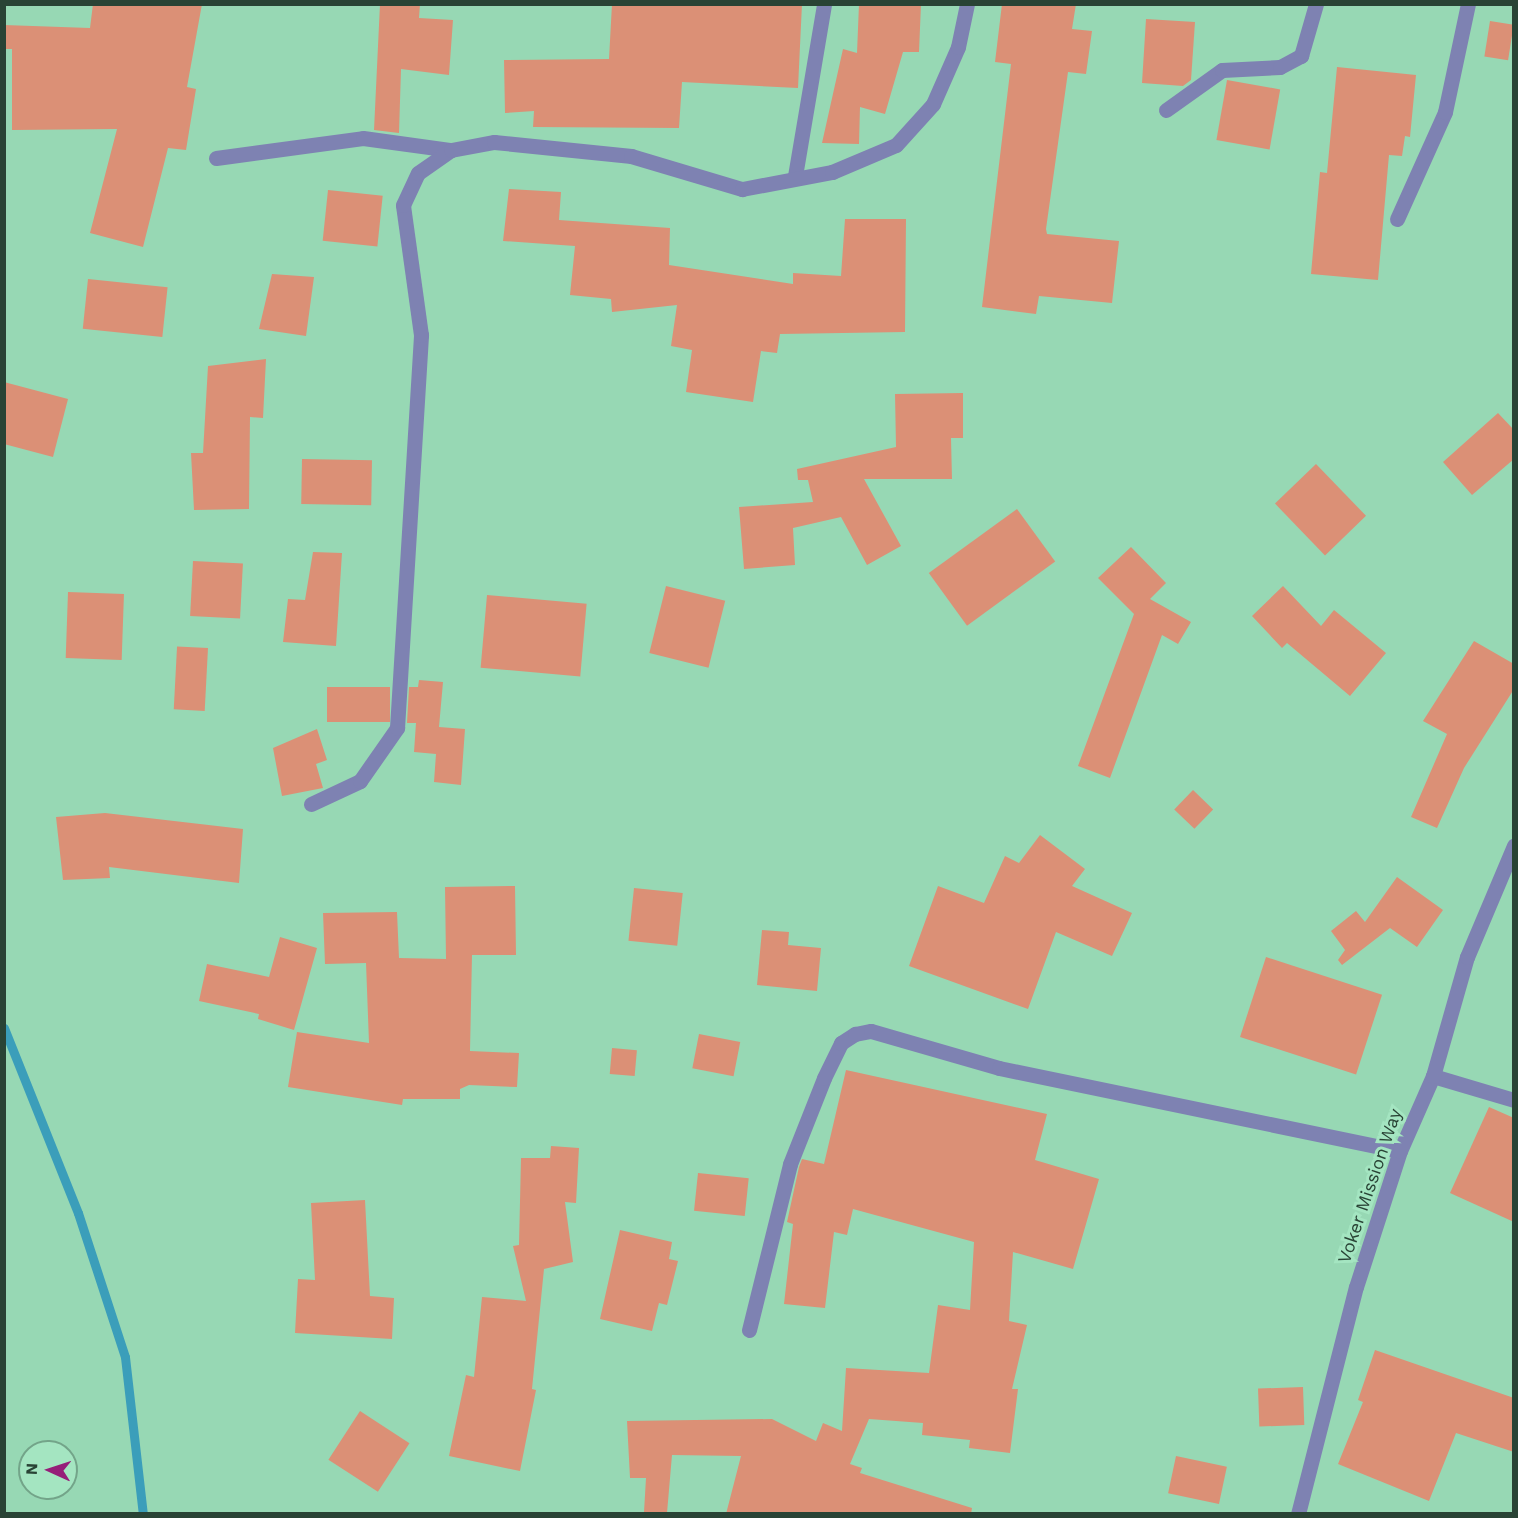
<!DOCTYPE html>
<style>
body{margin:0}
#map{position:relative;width:1518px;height:1518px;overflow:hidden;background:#97d8b4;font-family:"Work Sans",sans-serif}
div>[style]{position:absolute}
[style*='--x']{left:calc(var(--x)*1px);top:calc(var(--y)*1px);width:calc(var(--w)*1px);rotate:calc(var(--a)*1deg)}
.stream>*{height:9px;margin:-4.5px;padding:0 4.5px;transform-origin:4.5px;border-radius:4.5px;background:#3b9eba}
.building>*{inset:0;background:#db9076;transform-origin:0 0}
.minor>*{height:15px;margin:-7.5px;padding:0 7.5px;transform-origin:7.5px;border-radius:7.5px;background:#7e82b2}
span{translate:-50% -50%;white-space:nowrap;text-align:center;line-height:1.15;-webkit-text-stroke:6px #a4e5c1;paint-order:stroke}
.street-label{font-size:18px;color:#294335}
.frame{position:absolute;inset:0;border:6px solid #294335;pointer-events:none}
.north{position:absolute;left:18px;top:1440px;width:60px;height:60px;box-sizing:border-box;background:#a4e5c1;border:2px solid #73a489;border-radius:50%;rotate:273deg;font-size:16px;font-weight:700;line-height:24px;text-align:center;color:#294335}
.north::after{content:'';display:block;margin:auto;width:21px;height:27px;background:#961e79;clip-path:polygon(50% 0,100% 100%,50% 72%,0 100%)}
</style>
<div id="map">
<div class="stream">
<i style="--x:4;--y:1028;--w:199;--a:68.2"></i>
<i style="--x:78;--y:1213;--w:151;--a:71.9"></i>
<i style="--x:125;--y:1357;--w:158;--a:83.5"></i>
</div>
<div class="building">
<i style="clip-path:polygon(93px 4px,202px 4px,187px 87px,196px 89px,186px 150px,168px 148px,143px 247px,90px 233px,117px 129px,12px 130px,12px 49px,4px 49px,4px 25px,90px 28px)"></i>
<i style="clip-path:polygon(380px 4px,420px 4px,419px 18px,453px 20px,449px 75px,401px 69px,399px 133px,374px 130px)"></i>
<i style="clip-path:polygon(612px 4px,802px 4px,798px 88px,682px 82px,679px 128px,533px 127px,534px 111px,505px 113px,504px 60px,609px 59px)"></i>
<i style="clip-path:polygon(859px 4px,921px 4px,919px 52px,903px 52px,885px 114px,860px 107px,859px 144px,822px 143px,843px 49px,857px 53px)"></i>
<i style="clip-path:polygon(1002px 4px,1076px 4px,1072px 29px,1092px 31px,1086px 74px,1068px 72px,1046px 229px,1047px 234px,1119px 241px,1112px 303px,1039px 296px,1036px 314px,982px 307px,1011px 64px,995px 62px)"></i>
<i style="clip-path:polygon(1146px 19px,1195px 22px,1191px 80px,1183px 86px,1142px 83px)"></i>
<i style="left:1490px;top:21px;width:24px;height:36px;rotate:9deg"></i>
<i style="clip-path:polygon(1337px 67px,1416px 75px,1410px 137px,1405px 136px,1402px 156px,1389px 155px,1378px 280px,1311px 274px,1320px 172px,1327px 173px)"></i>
<i style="left:1227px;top:80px;width:54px;height:61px;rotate:10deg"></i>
<i style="clip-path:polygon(509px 189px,561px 192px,559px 220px,670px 228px,669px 265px,793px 284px,793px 273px,841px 276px,845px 219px,906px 219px,905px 332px,780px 334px,777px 353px,761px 351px,753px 402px,686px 392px,692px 350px,671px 346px,677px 305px,612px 312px,611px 299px,570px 295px,575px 246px,503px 241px)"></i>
<i style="left:328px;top:190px;width:55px;height:51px;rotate:6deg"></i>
<i style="clip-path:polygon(272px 274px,314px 277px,306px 336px,259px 329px)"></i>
<i style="left:88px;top:279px;width:80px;height:50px;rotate:6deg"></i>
<i style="clip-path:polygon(266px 359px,263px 418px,250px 417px,249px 509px,194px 510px,191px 453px,203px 453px,208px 366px)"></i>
<i style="clip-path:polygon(4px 382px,68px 399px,53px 457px,4px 444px)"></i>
<i style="clip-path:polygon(963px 393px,963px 438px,951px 438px,952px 479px,864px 479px,901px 546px,867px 565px,841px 517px,793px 528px,795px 565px,744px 569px,739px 507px,813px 502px,808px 480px,798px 480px,797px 469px,896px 447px,895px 394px)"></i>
<i style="clip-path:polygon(1498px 413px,1514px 430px,1514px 459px,1472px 495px,1443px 462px)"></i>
<i style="left:302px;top:459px;width:70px;height:45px;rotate:1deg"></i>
<i style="left:1316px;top:464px;width:72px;height:57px;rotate:46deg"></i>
<i style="left:1017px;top:509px;width:65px;height:109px;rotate:54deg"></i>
<i style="clip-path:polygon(1131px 547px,1166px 583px,1150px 599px,1191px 622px,1178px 644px,1162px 635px,1110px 778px,1078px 766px,1134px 614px,1098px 578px)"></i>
<i style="clip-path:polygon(313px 552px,342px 553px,336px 646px,283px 642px,288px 599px,305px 600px)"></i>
<i style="left:193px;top:561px;width:50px;height:55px;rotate:3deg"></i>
<i style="left:666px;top:586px;width:61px;height:69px;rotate:14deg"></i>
<i style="clip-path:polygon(1283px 586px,1321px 626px,1334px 610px,1386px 653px,1350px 696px,1287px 643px,1282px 648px,1252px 616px)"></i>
<i style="left:68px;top:592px;width:56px;height:66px;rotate:2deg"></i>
<i style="left:487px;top:595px;width:100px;height:73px;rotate:5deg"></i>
<i style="clip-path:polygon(1474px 641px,1514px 664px,1514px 689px,1464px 768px,1437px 828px,1411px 817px,1447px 734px,1423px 721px)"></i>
<i style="left:208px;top:648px;width:63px;height:31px;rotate:93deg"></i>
<i style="clip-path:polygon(419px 680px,443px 682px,439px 727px,465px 729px,461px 785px,434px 782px,436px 754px,414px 752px,416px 723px,407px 723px,409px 687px,418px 687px)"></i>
<i style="left:327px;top:687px;width:63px;height:35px"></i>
<i style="clip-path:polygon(317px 729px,327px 760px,316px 764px,323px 788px,282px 796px,273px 748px)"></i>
<i style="left:1193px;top:790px;width:28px;height:27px;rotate:44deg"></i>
<i style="clip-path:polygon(105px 813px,243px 829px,239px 883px,109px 867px,110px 878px,63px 880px,56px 817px)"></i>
<i style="clip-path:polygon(1040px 835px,1085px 869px,1072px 886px,1132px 913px,1112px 956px,1056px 932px,1028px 1009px,909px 966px,938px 886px,984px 903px,1005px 856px,1019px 863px)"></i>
<i style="clip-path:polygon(1397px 877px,1443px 910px,1417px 947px,1390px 928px,1342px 965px,1338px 960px,1345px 950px,1331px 931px,1356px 911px,1365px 922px)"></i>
<i style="clip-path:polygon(515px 886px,516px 955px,472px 955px,470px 1051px,519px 1053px,517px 1087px,469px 1085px,460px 1089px,460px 1099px,403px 1099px,402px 1105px,288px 1087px,297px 1032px,369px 1043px,366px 963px,325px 964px,323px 913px,397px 912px,399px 958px,446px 959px,445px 887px)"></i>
<i style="left:634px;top:888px;width:49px;height:53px;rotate:6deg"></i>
<i style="clip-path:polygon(762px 930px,789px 932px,788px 945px,821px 948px,817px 991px,757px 985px)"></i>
<i style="clip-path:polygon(280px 937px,317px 948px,294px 1030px,258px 1019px,259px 1014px,199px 1001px,207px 964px,269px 977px)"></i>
<i style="left:1266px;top:957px;width:122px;height:84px;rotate:18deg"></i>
<i style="left:699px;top:1034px;width:42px;height:35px;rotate:11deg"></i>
<i style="left:612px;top:1048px;width:25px;height:26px;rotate:5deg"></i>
<i style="clip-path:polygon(846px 1070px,1047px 1114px,1035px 1160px,1099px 1179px,1073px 1269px,1013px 1252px,1009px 1321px,1027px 1325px,1012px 1389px,1018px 1389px,1010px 1453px,969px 1448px,970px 1440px,922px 1435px,923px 1423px,869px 1419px,850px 1464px,862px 1468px,860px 1473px,972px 1508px,971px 1514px,726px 1514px,741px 1456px,672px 1455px,667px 1513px,644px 1512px,646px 1478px,630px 1478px,627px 1421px,772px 1419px,816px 1441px,823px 1423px,842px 1431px,846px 1368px,929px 1373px,938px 1305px,970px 1310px,974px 1242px,853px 1209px,847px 1235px,834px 1232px,825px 1308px,784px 1304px,793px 1224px,787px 1222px,799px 1167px,802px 1159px,824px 1164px)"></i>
<i style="clip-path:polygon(1489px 1107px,1514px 1118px,1514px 1222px,1450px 1193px)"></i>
<i style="clip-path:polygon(551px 1146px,579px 1148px,576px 1203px,565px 1202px,573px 1262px,544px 1269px,532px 1389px,536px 1390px,520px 1471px,449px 1456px,466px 1375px,474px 1377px,482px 1297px,526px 1301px,513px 1246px,519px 1245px,521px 1158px,550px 1158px)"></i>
<i style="left:698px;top:1173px;width:51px;height:38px;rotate:6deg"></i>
<i style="clip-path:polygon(365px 1200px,370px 1296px,394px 1298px,392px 1339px,295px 1333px,298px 1279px,315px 1280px,311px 1203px)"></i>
<i style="clip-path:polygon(620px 1230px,672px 1242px,669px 1259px,678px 1261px,667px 1305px,659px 1303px,652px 1331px,600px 1319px)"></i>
<i style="clip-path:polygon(1375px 1350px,1514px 1398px,1514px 1452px,1456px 1433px,1429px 1501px,1338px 1464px,1363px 1402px,1358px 1400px)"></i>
<i style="left:1303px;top:1387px;width:38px;height:45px;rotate:88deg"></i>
<i style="left:360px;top:1411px;width:59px;height:58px;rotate:33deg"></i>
<i style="left:1176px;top:1456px;width:52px;height:38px;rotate:12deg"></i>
</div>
<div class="minor">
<i style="--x:1166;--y:110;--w:69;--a:-35.5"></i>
<i style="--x:1222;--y:70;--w:58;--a:-3"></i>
<i style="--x:1280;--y:67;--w:24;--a:-28"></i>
<i style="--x:1301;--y:56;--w:54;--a:-73.9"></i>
<i style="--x:216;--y:158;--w:148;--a:-7.7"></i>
<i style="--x:363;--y:138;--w:89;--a:7.8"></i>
<i style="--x:795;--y:176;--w:174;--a:-80.4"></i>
<i style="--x:1397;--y:219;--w:117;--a:-65.8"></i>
<i style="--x:1445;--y:112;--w:110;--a:-78"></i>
<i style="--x:311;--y:804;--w:54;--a:-25.1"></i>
<i style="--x:360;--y:781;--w:65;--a:-55.1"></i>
<i style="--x:397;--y:728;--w:394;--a:-86.5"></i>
<i style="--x:421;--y:335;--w:131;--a:-97.9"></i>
<i style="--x:403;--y:205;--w:35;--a:-65"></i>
<i style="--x:418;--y:173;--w:40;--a:-34.9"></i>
<i style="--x:451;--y:150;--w:44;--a:-10.5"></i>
<i style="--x:494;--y:142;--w:138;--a:5.8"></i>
<i style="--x:631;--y:156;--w:116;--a:16.6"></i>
<i style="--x:742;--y:189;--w:92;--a:-10.7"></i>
<i style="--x:832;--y:172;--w:69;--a:-22.9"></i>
<i style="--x:896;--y:145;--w:55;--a:-47.9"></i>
<i style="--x:933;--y:104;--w:62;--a:-66.3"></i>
<i style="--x:958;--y:47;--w:44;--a:-78.2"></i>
<i style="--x:1433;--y:1076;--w:84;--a:16.5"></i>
<i style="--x:749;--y:1330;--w:171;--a:-76.1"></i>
<i style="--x:790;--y:1164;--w:92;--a:-68.4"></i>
<i style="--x:824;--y:1078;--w:39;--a:-64"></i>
<i style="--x:841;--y:1043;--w:17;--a:-33"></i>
<i style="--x:855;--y:1034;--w:16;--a:-11"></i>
<i style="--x:871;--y:1031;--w:133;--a:16.1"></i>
<i style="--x:999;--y:1068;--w:409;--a:11.7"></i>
<i style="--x:1298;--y:1514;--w:234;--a:-75.7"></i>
<i style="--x:1356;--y:1287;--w:143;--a:-72.1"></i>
<i style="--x:1400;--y:1151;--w:82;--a:-66.3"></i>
<i style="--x:1433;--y:1076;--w:124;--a:-74.1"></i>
<i style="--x:1467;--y:957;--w:121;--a:-67.1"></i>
</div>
<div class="street-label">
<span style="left:1370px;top:1186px;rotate:-71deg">Voker Mission Way</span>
</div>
<div class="frame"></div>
<div class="north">N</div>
</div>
